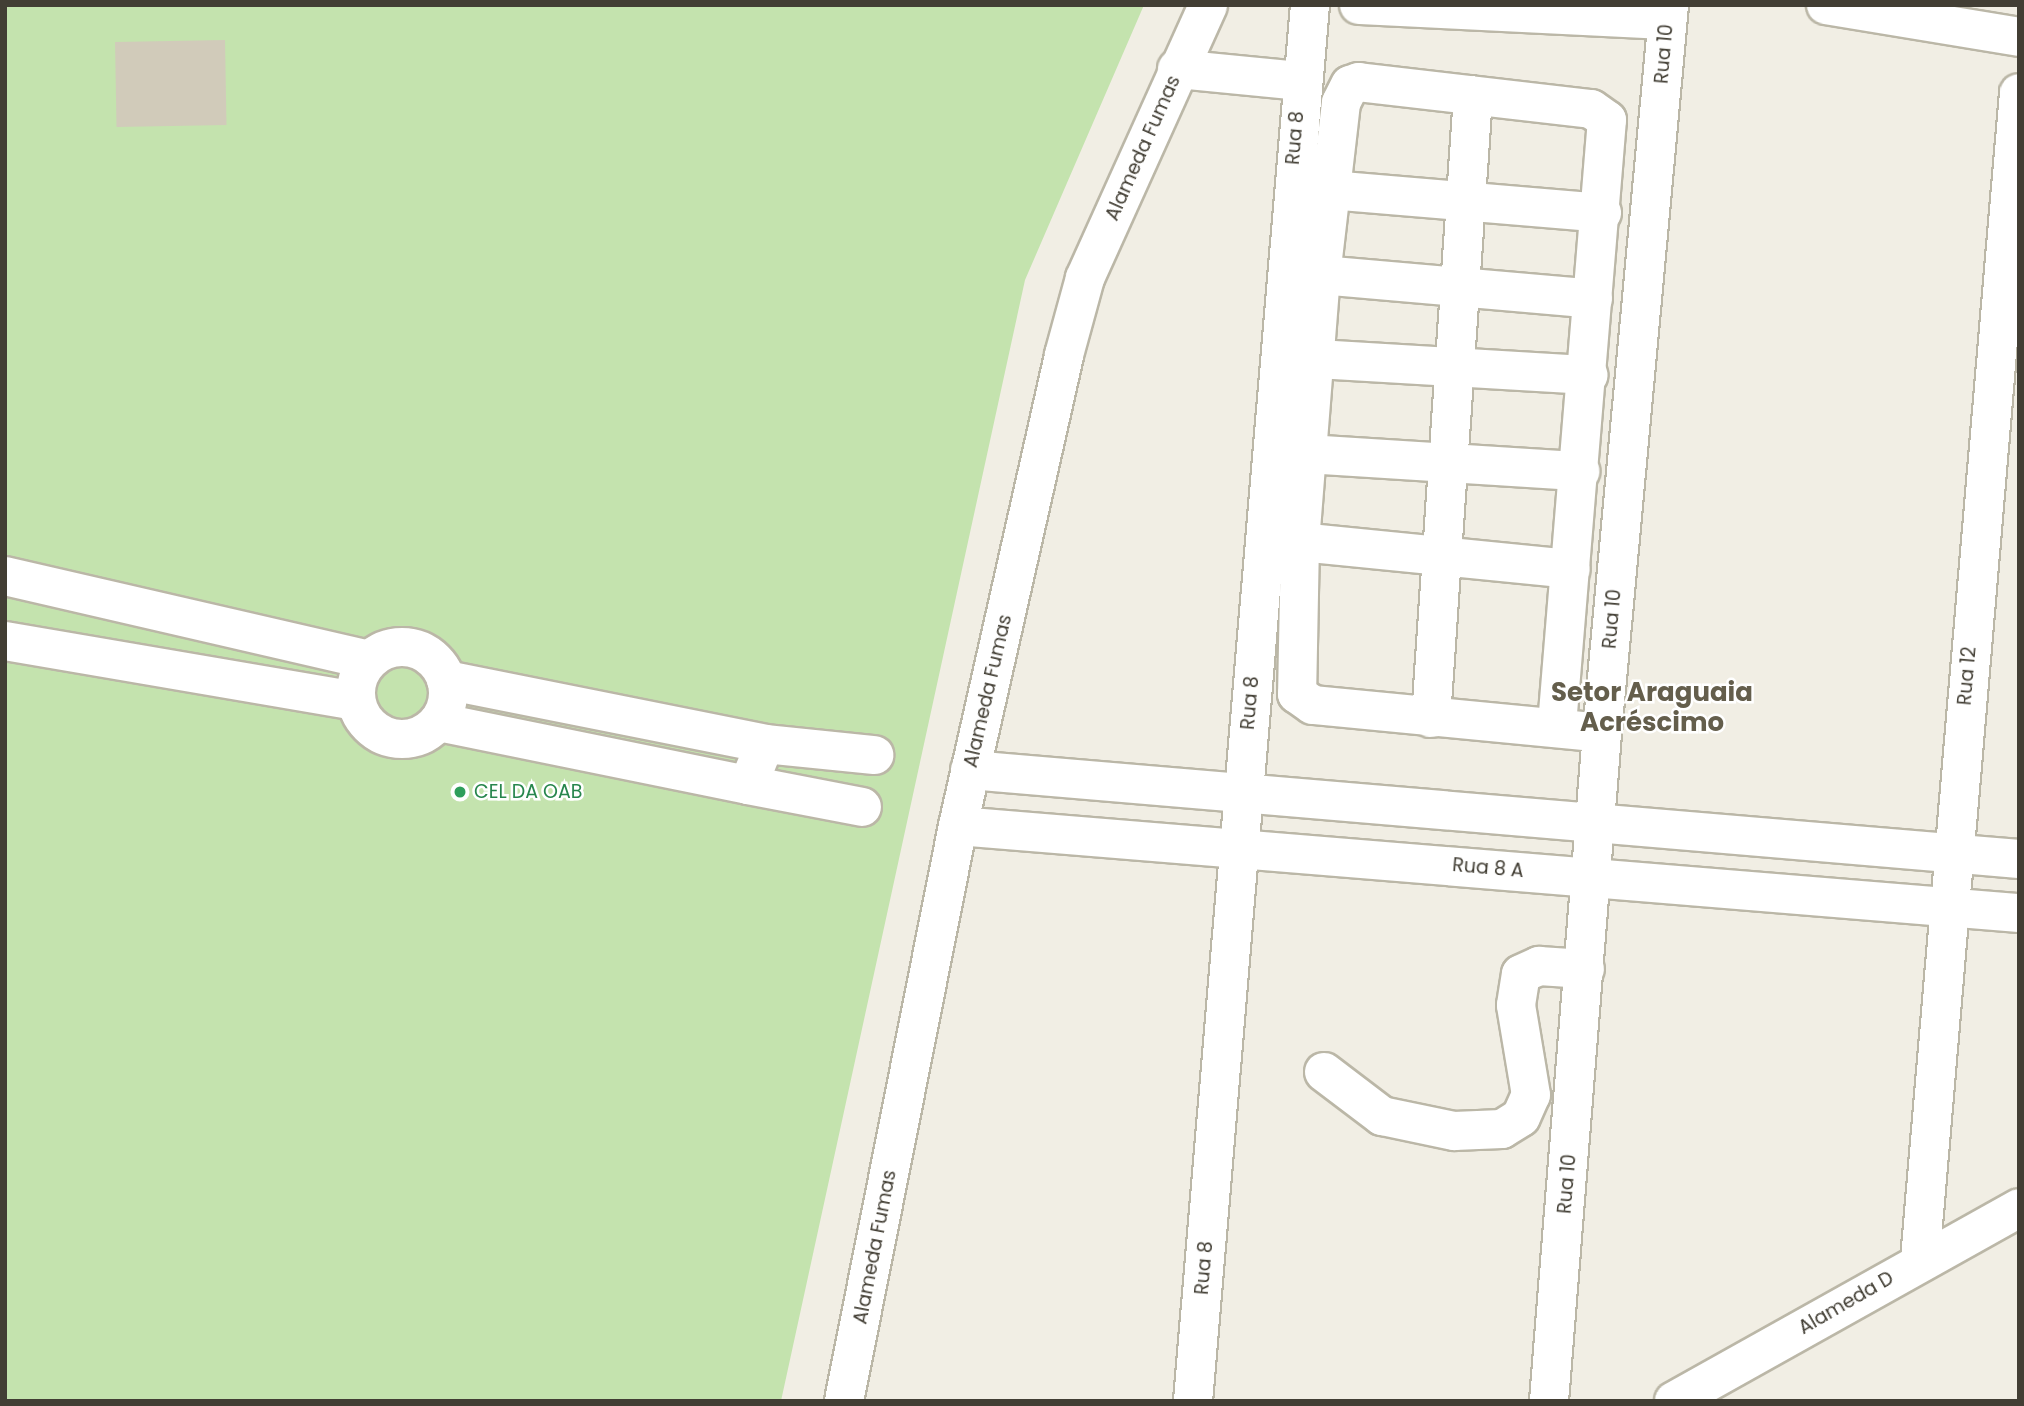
<!DOCTYPE html>
<meta charset="utf-8">
<style>
body{margin:0}
#map{position:relative;width:2024px;height:1406px;overflow:hidden;background:#f1eee4;font-family:Poppins,sans-serif}
div>[style]{position:absolute}
[style*='--x']{left:calc(var(--x)*1px);top:calc(var(--y)*1px);width:calc(var(--w)*1px);rotate:calc(var(--a)*1deg)}
.green>*{inset:0;background:#c4e3ae}
.building>*{inset:0;background:#d1cbba;transform-origin:0 0}
.roads{filter:drop-shadow(2px 0 #bbb7a7) drop-shadow(-2px 0 #bbb7a7) drop-shadow(0 2px #bbb7a7) drop-shadow(0 -2px #bbb7a7)}
.minor>*{height:38px;margin:-19px;padding:0 19px;transform-origin:19px;border-radius:19px;background:#fff}
.minor>.ring{margin:-19px;padding:0;box-sizing:content-box;background:none;border:38px solid #fff;border-radius:50%}
.dots>*{width:19px;height:19px;translate:-50% -50%;box-sizing:border-box;border:4px solid #fff;border-radius:50%}
span{translate:-50% -50%;white-space:nowrap;text-align:center;line-height:1.15;-webkit-text-stroke:5px #fff;paint-order:stroke}
.street-label{font-size:19px;color:#423e34}
.leisure-label{font-size:19px;color:#27864d}
.left{translate:0 -50%;text-align:left}
.district-label{font-size:26px;color:#645e4c;font-weight:700}
.frame{position:absolute;inset:0;border:7px solid #423e34;pointer-events:none}
</style>
<div id="map">
<div class="green">
<i style="clip-path:polygon(5px 5px,1144px 5px,1025px 280px,781px 1401px,5px 1401px)"></i>
</div>
<div class="building">
<i style="left:225px;top:40px;width:85px;height:110px;rotate:89deg"></i>
</div>
<div class="roads">
<div class="minor">
<i style="--x:1359;--y:5;--w:308;--a:2.8"></i>
<i style="--x:1826;--y:5;--w:196;--a:9.4"></i>
<i style="--x:1177;--y:69;--w:124;--a:5.6"></i>
<i style="--x:1330;--y:190;--w:273;--a:4.8"></i>
<i style="--x:1321;--y:275;--w:273;--a:5"></i>
<i style="--x:1317;--y:359;--w:272;--a:3.4"></i>
<i style="--x:1306;--y:454;--w:275;--a:3.6"></i>
<i style="--x:1300;--y:542;--w:272;--a:5.7"></i>
<i style="--x:5;--y:576;--w:374;--a:13"></i>
<i style="--x:5;--y:641;--w:356;--a:9.7"></i>
<i class="ring" style="left:356px;top:647px;width:54px;height:54px"></i>
<i style="--x:446;--y:680;--w:325;--a:11.3"></i>
<i style="--x:765;--y:744;--w:110;--a:5.8"></i>
<i style="--x:1431;--y:718;--w:624;--a:-86.14"></i>
<i style="--x:438;--y:722;--w:316;--a:11.5"></i>
<i style="--x:748;--y:785;--w:44;--a:-67.5"></i>
<i style="--x:1557;--y:725;--w:607;--a:-85.28"></i>
<i style="--x:1607;--y:120;--w:19;--a:-145"></i>
<i style="--x:1591;--y:109;--w:234;--a:-173.4"></i>
<i style="--x:1359;--y:82;--w:9;--a:162"></i>
<i style="--x:1350;--y:85;--w:20;--a:117"></i>
<i style="--x:1341;--y:103;--w:173;--a:96.6"></i>
<i style="--x:1321;--y:275;--w:268;--a:94.5"></i>
<i style="--x:1300;--y:542;--w:152;--a:91.1"></i>
<i style="--x:1297;--y:694;--w:19;--a:35"></i>
<i style="--x:1313;--y:705;--w:290;--a:5.5"></i>
<i style="--x:970;--y:770;--w:1053;--a:4.85"></i>
<i style="--x:748;--y:785;--w:116;--a:10.9"></i>
<i style="--x:958;--y:826;--w:1065;--a:4.69"></i>
<i style="--x:1324;--y:1072;--w:73;--a:37.2"></i>
<i style="--x:1382;--y:1116;--w:74;--a:11.8"></i>
<i style="--x:1454;--y:1131;--w:48;--a:-2.4"></i>
<i style="--x:1502;--y:1129;--w:22;--a:-32"></i>
<i style="--x:1521;--y:1117;--w:24;--a:-66"></i>
<i style="--x:1531;--y:1095;--w:91;--a:-99.5"></i>
<i style="--x:1516;--y:1005;--w:31;--a:-81"></i>
<i style="--x:1521;--y:974;--w:20;--a:-24"></i>
<i style="--x:1539;--y:966;--w:46;--a:3.7"></i>
<i style="--x:1920;--y:1260;--w:1171;--a:-85.15"></i>
<i style="--x:844;--y:1401;--w:586;--a:-78.79"></i>
<i style="--x:958;--y:826;--w:483;--a:-77.3"></i>
<i style="--x:1064;--y:355;--w:80;--a:-74.7"></i>
<i style="--x:1085;--y:278;--w:299;--a:-65.7"></i>
<i style="--x:1193;--y:1401;--w:1401;--a:-85.21"></i>
<i style="--x:1549;--y:1401;--w:670;--a:-85.46"></i>
<i style="--x:1602;--y:733;--w:731;--a:-84.74"></i>
<i style="--x:1674;--y:1401;--w:395;--a:-29.2"></i>
</div>
</div>
<div class="dots">
<i style="left:460px;top:792px;background:#2e9e5b"></i>
</div>
<div class="street-label">
<span style="left:1664px;top:54px;rotate:-85deg">Rua 10</span>
<span style="left:1295px;top:138px;rotate:-85deg">Rua 8</span>
<span style="left:1143px;top:148px;rotate:-66deg">Alameda Fumas</span>
<span style="left:1612px;top:619px;rotate:-85deg">Rua 10</span>
<span style="left:1967px;top:676px;rotate:-85deg">Rua 12</span>
<span style="left:988px;top:691px;rotate:-77deg">Alameda Fumas</span>
<span style="left:1250px;top:703px;rotate:-85deg">Rua 8</span>
<span style="left:1488px;top:868px;rotate:5deg">Rua 8 A</span>
<span style="left:1567px;top:1184px;rotate:-85deg">Rua 10</span>
<span style="left:875px;top:1247px;rotate:-79deg">Alameda Fumas</span>
<span style="left:1204px;top:1268px;rotate:-85deg">Rua 8</span>
<span style="left:1846px;top:1303px;rotate:-30deg">Alameda D</span>
</div>
<div class="leisure-label">
<span class="left" style="left:474px;top:792px">CEL DA OAB</span>
</div>
<div class="district-label">
<span style="left:1652px;top:708px">Setor Araguaia<br>Acréscimo</span>
</div>
<div class="frame"></div>
</div>
